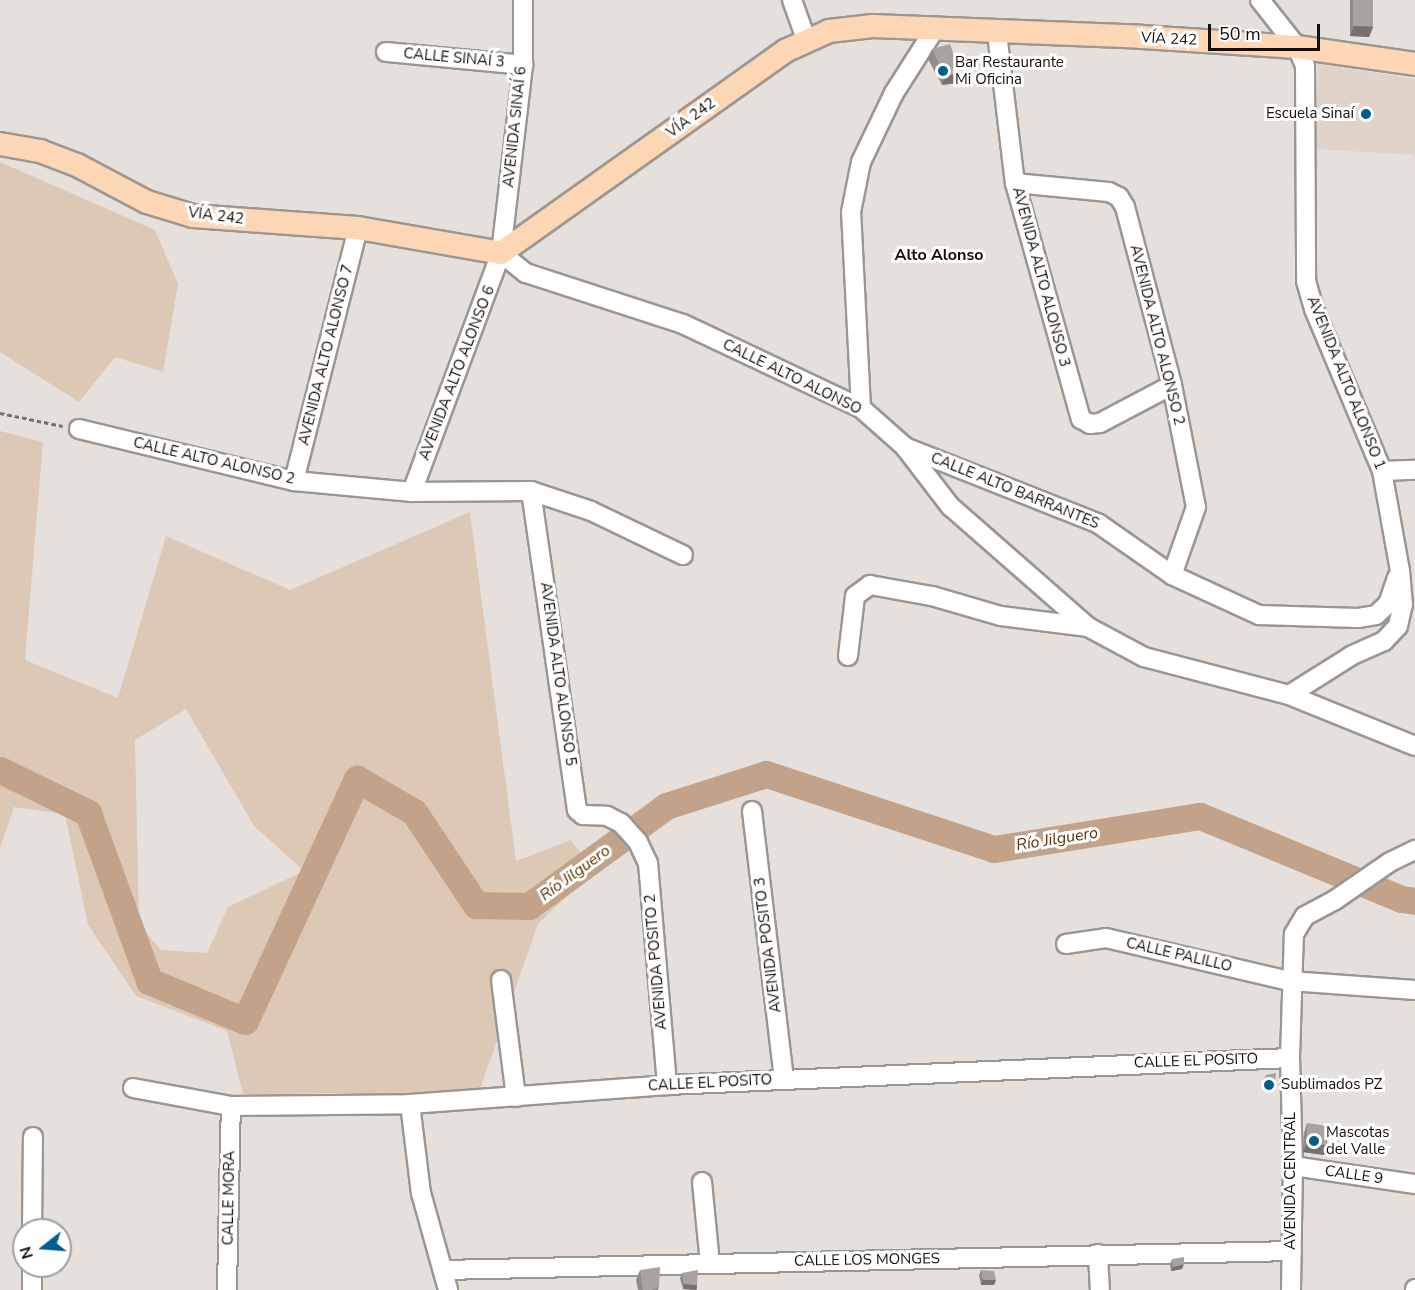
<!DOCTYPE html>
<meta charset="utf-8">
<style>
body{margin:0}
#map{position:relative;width:1415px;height:1290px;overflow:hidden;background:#e6e0dc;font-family:"Nunito Sans",sans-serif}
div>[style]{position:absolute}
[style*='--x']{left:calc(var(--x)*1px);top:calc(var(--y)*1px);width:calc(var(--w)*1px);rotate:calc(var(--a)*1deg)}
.built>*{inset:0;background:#dfd3ca}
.green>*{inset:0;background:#ddc8b6}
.river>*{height:27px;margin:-13.5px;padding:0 13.5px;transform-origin:13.5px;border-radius:13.5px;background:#c2a288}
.path>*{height:3px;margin-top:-1.5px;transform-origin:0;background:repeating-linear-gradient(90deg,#74716e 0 4.5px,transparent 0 7.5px)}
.roads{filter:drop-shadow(2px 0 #9c9692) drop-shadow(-2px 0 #9c9692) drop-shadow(0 2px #9c9692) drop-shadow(0 -2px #9c9692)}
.minor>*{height:18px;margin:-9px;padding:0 9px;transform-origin:9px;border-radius:9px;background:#fff}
.major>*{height:22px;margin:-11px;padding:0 11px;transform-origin:11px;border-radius:11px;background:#fdd6b5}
.wall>*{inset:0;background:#918c89}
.shaded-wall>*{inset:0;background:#76726f;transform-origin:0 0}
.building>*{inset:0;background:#a9a39f;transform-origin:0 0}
.dots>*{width:16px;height:16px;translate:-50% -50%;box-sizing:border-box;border:3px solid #fff;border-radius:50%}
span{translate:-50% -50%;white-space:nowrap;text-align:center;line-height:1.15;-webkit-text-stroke:6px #fff;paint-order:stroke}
.street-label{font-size:15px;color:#110f0d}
.poi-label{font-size:15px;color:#110f0d}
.left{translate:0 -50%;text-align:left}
.right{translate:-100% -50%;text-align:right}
.neighbourhood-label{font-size:16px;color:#110f0d;font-weight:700}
.water-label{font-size:16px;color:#5b3102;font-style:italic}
.north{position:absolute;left:12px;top:1218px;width:60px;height:60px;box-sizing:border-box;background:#fff;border:2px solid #a09f9e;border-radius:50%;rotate:253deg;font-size:16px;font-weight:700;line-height:24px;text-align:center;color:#110f0d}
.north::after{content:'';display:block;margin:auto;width:21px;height:27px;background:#005e8e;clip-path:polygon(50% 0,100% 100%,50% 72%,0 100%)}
.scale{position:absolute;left:1208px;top:24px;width:112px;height:27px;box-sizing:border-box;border:3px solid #110f0d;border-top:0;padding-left:8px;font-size:18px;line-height:21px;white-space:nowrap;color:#110f0d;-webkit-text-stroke:4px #fff;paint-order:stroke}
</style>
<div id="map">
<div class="built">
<i style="clip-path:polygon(1318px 64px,1415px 79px,1415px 159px,1414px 155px,1316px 149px)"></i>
</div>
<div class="green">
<i style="clip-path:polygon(0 162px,155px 230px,178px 284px,163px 372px,115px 357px,79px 402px,0 352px)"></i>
<i style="clip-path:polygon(evenodd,0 431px,43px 442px,25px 660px,118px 698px,166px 536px,290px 590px,470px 512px,516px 861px,571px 840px,594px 870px,538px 924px,479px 1092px,243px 1094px,227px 1031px,136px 996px,88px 925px,65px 814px,14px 807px,0 848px,0 431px,186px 709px,254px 826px,304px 871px,228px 907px,207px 953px,161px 950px,139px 924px,135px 740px,186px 709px)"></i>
</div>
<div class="river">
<i style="--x:0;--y:770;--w:98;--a:26"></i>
<i style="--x:88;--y:813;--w:179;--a:70"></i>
<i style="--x:149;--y:981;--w:104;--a:22.6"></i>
<i style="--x:245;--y:1021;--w:267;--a:-65.2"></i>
<i style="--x:357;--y:779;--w:66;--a:30.1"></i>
<i style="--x:414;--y:812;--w:112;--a:56.3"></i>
<i style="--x:476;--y:905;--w:53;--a:1.1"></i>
<i style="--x:529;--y:906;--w:170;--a:-36.1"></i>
<i style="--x:666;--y:806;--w:105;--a:-17.7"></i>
<i style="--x:766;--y:774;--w:240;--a:18.2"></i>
<i style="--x:994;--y:849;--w:209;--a:-9.1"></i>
<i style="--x:1200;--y:816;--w:217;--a:22.4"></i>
<i style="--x:1401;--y:899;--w:14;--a:8"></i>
</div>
<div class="path">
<i style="--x:0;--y:413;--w:64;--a:11.7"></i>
</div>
<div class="roads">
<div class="minor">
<i style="--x:792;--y:0;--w:41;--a:70.3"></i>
<i style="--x:1260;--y:0;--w:60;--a:51.8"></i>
<i style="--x:1297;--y:47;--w:21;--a:67"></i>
<i style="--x:1305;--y:66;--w:215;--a:89.7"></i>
<i style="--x:1306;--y:281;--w:29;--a:74"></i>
<i style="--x:1314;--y:309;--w:176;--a:67.2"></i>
<i style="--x:1382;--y:471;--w:102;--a:79.8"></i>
<i style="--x:1400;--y:571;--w:33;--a:85"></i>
<i style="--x:1403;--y:604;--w:23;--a:103"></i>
<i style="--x:1398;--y:626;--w:21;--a:133"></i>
<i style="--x:1384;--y:641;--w:36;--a:156"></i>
<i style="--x:1351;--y:656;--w:73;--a:147.8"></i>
<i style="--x:997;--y:33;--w:151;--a:83.2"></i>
<i style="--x:1015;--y:183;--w:245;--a:74.4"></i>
<i style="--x:1081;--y:419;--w:10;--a:29"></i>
<i style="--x:1090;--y:424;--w:10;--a:-6"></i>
<i style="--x:1100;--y:423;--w:81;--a:-27.8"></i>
<i style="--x:386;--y:52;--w:138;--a:5.4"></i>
<i style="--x:1015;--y:183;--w:94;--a:5.5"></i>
<i style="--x:1109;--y:192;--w:11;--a:27"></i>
<i style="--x:1119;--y:197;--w:12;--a:59"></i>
<i style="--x:1125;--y:207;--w:184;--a:75.2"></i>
<i style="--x:1172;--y:385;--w:124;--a:78.9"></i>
<i style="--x:1196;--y:507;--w:72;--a:109.4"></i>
<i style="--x:501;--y:253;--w:32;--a:39"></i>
<i style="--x:526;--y:273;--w:165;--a:18"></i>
<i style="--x:683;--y:324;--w:197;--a:25.3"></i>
<i style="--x:861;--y:408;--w:57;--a:41.5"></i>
<i style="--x:904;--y:446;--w:76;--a:52.5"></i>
<i style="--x:950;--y:506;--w:184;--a:41.2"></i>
<i style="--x:1088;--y:627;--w:64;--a:28.2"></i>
<i style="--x:1144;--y:657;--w:150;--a:14.7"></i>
<i style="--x:1289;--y:695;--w:136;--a:22"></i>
<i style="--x:861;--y:408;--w:196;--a:-92.9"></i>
<i style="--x:851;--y:212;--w:51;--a:-78.7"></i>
<i style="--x:861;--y:162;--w:76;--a:-64.4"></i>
<i style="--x:894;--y:93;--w:78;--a:-57.5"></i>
<i style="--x:79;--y:429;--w:221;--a:13.6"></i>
<i style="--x:294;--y:481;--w:119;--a:5.3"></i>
<i style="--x:412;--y:492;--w:119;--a:-0.5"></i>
<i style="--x:531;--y:491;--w:63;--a:18.4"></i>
<i style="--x:591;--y:511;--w:102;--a:25.6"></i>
<i style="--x:905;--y:447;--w:209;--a:21.6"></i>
<i style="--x:1099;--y:524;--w:89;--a:34.9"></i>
<i style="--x:1172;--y:575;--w:96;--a:24.7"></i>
<i style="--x:1259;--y:615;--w:99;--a:1.7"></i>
<i style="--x:1358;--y:618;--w:18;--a:-9"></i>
<i style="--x:1376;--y:615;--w:16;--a:-43"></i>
<i style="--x:1388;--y:604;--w:28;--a:-71"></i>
<i style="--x:1382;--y:471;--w:33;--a:-2"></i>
<i style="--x:294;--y:481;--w:261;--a:-75.8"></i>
<i style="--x:531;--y:491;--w:322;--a:81.8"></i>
<i style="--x:577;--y:810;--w:8;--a:40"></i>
<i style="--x:583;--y:815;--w:24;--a:2"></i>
<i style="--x:607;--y:816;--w:16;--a:27"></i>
<i style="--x:621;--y:823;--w:25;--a:48"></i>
<i style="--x:638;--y:842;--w:23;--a:65"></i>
<i style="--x:648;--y:863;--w:223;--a:85.1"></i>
<i style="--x:412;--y:492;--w:255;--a:-69.6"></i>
<i style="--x:501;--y:253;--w:189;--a:-83.3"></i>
<i style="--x:523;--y:65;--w:65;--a:-90"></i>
<i style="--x:848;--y:656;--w:60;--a:-83.3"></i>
<i style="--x:855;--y:596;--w:19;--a:-36"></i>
<i style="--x:870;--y:585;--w:63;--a:10.1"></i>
<i style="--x:932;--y:596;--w:72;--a:16.2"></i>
<i style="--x:1001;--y:616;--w:88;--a:7.2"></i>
<i style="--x:752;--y:811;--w:270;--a:83.2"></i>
<i style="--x:1066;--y:944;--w:40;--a:-8.5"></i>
<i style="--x:1106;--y:938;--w:189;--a:13.2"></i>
<i style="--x:1290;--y:981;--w:125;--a:4.1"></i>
<i style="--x:501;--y:980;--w:118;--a:82.7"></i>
<i style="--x:133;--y:1088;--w:100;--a:10.4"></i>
<i style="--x:231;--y:1106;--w:179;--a:-0.6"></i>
<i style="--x:410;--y:1104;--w:258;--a:-4.2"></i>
<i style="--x:667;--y:1085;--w:624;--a:-2.48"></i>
<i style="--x:410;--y:1104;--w:90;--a:83"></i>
<i style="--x:421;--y:1193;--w:101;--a:74.4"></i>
<i style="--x:1293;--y:1166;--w:123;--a:8.4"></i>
<i style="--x:702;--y:1182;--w:82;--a:84.4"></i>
<i style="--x:32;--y:1230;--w:93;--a:-89.4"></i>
<i style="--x:1098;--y:1254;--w:36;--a:87"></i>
<i style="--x:443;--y:1270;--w:849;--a:-1.28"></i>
<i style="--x:32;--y:1290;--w:24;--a:-90"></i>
<i style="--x:227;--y:1290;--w:184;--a:-88.8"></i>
<i style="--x:1291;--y:1290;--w:124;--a:-89.1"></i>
<i style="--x:1293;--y:1166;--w:108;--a:-91.6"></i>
<i style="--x:1290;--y:1058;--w:124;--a:-88.2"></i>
<i style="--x:1294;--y:934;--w:21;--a:-59"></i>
<i style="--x:1305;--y:916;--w:34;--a:-28"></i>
<i style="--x:1335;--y:900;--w:67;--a:-34.6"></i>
<i style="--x:1390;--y:862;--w:28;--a:-26"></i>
<i style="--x:1415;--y:1290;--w:1;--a:-90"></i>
</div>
<div class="major">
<i style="--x:0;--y:144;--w:41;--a:9.9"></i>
<i style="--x:40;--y:151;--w:40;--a:21"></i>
<i style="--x:77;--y:165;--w:79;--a:27.9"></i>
<i style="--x:147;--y:202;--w:48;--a:16.9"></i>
<i style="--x:193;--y:216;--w:165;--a:4.2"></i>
<i style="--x:358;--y:228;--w:145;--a:9.9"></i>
<i style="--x:501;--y:253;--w:349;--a:-35.4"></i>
<i style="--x:785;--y:51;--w:48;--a:-24.4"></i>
<i style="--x:829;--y:31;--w:44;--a:-6.5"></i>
<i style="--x:873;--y:26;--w:269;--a:2.3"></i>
<i style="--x:1142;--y:37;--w:155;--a:3.7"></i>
<i style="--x:1297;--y:47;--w:119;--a:8.2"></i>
</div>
</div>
<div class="wall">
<i style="clip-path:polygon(1350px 0,1373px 0,1373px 27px,1369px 37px,1350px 36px)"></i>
<i style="clip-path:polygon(932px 49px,960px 73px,956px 83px,942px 85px,928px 59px)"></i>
<i style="clip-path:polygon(1266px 1075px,1273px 1090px,1264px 1090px,1264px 1080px)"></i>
<i style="clip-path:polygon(1307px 1123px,1327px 1145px,1324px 1155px,1303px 1152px,1304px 1133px)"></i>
<i style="clip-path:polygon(1172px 1259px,1182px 1269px,1171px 1271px,1170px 1264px)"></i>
<i style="clip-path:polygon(640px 1270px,659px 1287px,658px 1290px,638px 1290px,636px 1280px)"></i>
<i style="clip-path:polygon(981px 1270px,994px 1285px,981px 1285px,979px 1275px)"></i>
<i style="clip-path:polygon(682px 1273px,697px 1285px,696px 1290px,683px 1289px,680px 1278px)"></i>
</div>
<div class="shaded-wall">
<i style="clip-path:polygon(1354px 26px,1373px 27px,1369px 37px,1350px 36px)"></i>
<i style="clip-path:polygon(960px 73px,956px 83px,942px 85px,945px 76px)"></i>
<i style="clip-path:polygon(1275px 1085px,1273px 1090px,1264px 1090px,1266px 1086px)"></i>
<i style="clip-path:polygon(1307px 1143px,1327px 1145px,1324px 1155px,1303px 1152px)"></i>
<i style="clip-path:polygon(1184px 1264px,1182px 1269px,1171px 1271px,1173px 1267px)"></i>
<i style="clip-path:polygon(983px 1280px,996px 1280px,994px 1285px,981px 1285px)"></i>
<i style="left:684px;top:1284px;width:13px;height:5px;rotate:4deg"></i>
</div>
<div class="building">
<i style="left:1353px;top:0;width:20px;height:26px"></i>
<i style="clip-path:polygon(950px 44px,960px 73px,945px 76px,932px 49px)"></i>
<i style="clip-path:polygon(1276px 1073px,1275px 1085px,1266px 1086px,1266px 1075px)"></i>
<i style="clip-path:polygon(1307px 1123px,1328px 1126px,1327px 1145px,1307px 1143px)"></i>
<i style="clip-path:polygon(1184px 1257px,1184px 1264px,1173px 1267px,1172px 1259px)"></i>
<i style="clip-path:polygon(660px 1267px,659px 1287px,651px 1290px,643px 1290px,640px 1270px)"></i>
<i style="clip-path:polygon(698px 1270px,697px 1285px,684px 1284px,682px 1273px)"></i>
<i style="clip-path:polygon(981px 1270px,994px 1271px,996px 1280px,983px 1280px)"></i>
</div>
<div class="dots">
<i style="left:943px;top:71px;background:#005e8e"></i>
<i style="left:1366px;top:114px;background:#005e8e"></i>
<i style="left:1269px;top:1085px;background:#005e8e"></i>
<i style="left:1314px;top:1141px;background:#005e8e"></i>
</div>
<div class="street-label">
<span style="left:1169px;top:39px;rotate:3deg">VÍA 242</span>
<span style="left:454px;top:58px;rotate:5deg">CALLE SINAÍ 3</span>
<span style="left:691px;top:118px;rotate:-36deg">VÍA 242</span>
<span style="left:515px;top:127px;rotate:-84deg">AVENIDA SINAÍ 6</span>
<span style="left:216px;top:216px;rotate:7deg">VÍA 242</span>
<span style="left:1041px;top:277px;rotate:75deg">AVENIDA ALTO ALONSO 3</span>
<span style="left:1157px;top:335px;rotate:76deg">AVENIDA ALTO ALONSO 2</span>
<span style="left:326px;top:355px;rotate:-76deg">AVENIDA ALTO ALONSO 7</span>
<span style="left:457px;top:373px;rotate:-69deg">AVENIDA ALTO ALONSO 6</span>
<span style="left:792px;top:377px;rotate:26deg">CALLE ALTO ALONSO</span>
<span style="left:1346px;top:383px;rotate:68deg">AVENIDA ALTO ALONSO 1</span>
<span style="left:214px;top:461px;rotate:13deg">CALLE ALTO ALONSO 2</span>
<span style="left:1015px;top:491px;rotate:22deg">CALLE ALTO BARRANTES</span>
<span style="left:558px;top:674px;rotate:82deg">AVENIDA ALTO ALONSO 5</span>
<span style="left:768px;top:945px;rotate:-97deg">AVENIDA POSITO 3</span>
<span style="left:1179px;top:955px;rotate:13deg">CALLE PALILLO</span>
<span style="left:656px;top:962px;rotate:-95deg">AVENIDA POSITO 2</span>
<span style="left:1196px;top:1061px;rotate:-2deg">CALLE EL POSITO</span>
<span style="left:710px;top:1083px;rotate:-3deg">CALLE EL POSITO</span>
<span style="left:1354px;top:1175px;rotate:8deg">CALLE 9</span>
<span style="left:1291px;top:1181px;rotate:-90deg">AVENIDA CENTRAL</span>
<span style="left:229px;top:1198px;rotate:-89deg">CALLE MORA</span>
<span style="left:867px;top:1260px;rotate:-1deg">CALLE LOS MONGES</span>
</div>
<div class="poi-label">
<span class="left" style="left:955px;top:71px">Bar Restaurante<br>Mi Oficina</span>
<span class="right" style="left:1354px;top:114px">Escuela Sinaí</span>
<span class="left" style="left:1281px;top:1085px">Sublimados PZ</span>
<span class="left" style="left:1326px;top:1141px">Mascotas<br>del Valle</span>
</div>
<div class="neighbourhood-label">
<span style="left:939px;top:255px">Alto Alonso</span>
</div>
<div class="water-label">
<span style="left:1057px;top:839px;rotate:-9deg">Río Jilguero</span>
<span style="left:575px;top:873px;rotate:-36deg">Río Jilguero</span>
</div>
<div class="north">N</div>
<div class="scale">50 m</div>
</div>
